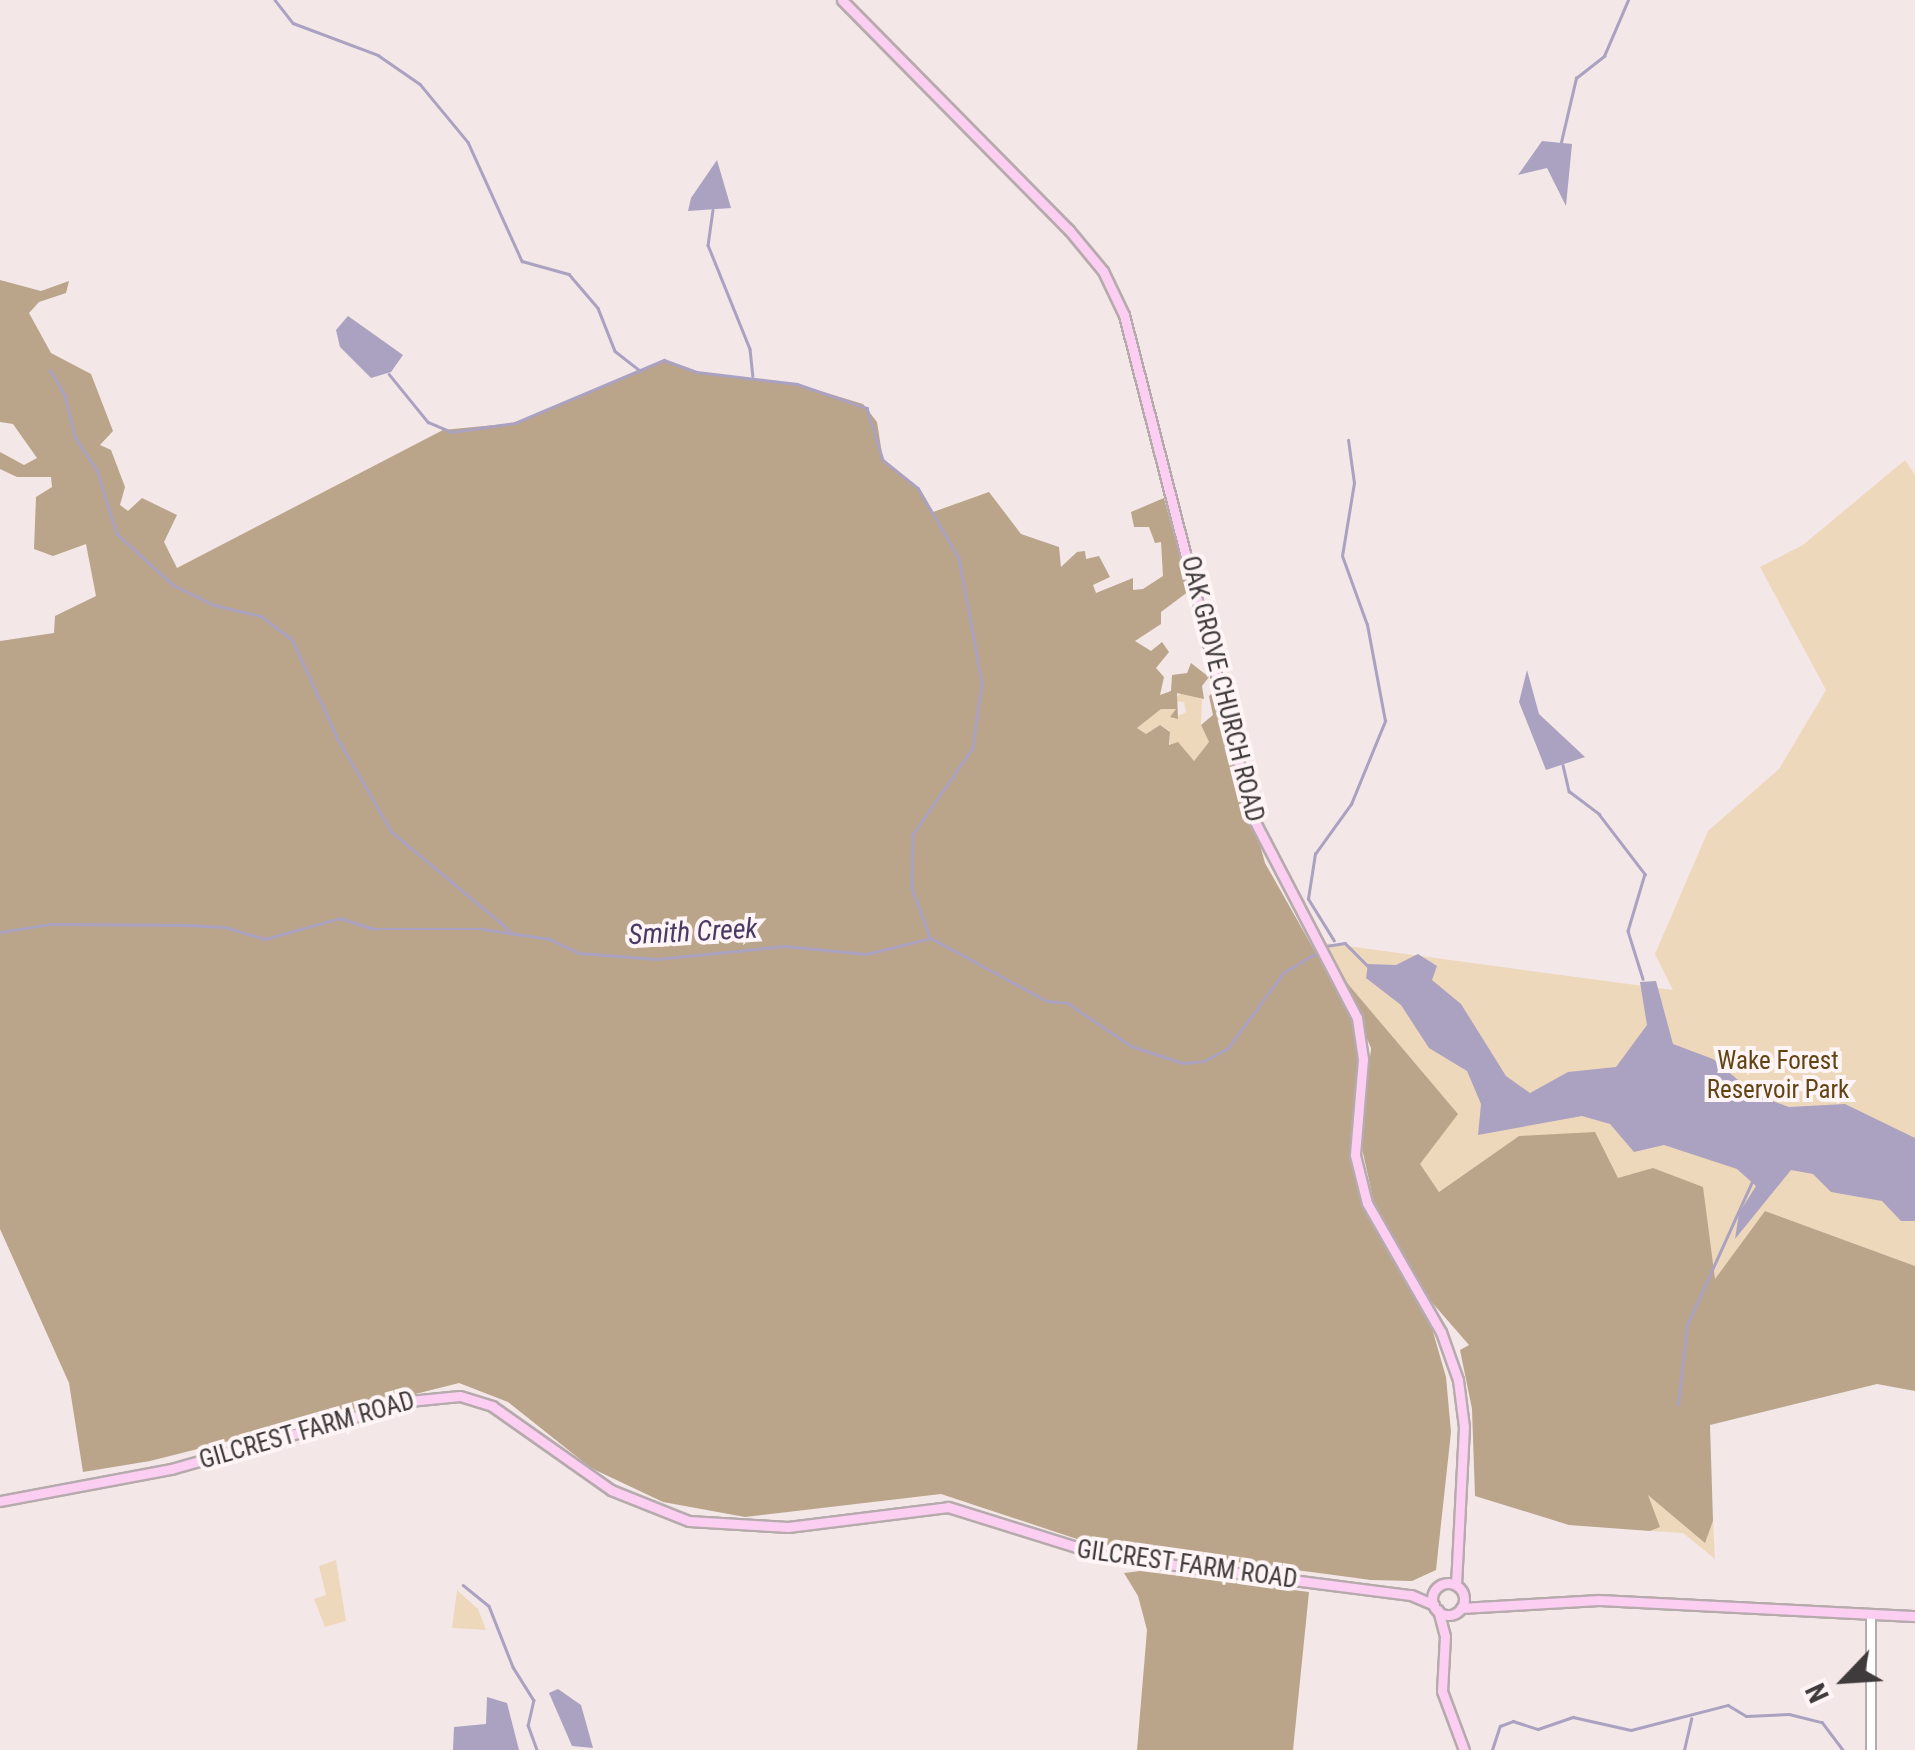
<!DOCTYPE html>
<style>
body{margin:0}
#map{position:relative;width:1915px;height:1750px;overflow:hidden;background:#f3e7e8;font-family:"Roboto Condensed",sans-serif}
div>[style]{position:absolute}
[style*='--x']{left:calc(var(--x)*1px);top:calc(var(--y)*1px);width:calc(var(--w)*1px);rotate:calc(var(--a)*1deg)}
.green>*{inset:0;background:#eed8bc}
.forest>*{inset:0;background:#baa58a}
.water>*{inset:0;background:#aba1c0}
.stream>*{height:2.5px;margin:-1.25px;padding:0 1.25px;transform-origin:1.25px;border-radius:1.25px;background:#aba1c0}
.roads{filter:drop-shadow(2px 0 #b6aaac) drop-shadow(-2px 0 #b6aaac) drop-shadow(0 2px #b6aaac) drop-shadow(0 -2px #b6aaac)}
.minor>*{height:8px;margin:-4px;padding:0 4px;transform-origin:4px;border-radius:4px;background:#fff}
.major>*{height:9px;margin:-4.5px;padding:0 4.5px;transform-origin:4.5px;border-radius:4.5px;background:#fbcef2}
.major>.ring{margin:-4.5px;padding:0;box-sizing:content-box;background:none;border:9px solid #fbcef2;border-radius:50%}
span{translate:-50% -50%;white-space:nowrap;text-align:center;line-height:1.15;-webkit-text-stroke:8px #fff5f6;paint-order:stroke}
.street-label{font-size:25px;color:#3f3a3b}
.park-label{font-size:25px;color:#624313}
.water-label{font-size:28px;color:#4a3965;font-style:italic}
.north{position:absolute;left:1795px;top:1630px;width:100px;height:100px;-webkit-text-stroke:8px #fff5f6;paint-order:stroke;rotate:245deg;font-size:28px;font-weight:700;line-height:40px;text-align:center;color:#3f3a3b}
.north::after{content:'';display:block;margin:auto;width:35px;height:45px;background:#3f3a3b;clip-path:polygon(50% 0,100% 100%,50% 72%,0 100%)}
</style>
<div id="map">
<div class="green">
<i style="clip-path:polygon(1905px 460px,1915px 475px,1915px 1266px,1765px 1211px,1715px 1280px,1618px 1179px,1519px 1136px,1439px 1192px,1419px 1164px,1457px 1113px,1348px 984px,1325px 943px,1673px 990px,1655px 954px,1708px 831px,1779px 769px,1826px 690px,1760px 567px,1803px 545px)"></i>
<i style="clip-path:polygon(1182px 691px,1202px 699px,1201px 725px,1209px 742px,1194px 761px,1170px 746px,1170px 731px,1160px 725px,1146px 734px,1137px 728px,1161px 709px,1176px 709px,1173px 719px,1186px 712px,1184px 702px,1174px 701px)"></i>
<i style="clip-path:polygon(1646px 1493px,1705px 1542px,1713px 1521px,1715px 1559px,1683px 1533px,1650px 1531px,1659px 1526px)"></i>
<i style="clip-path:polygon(336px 1560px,346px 1621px,325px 1627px,314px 1599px,326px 1595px,319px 1566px)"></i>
<i style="clip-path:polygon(457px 1590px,478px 1609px,486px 1630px,452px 1628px)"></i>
</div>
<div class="forest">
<i style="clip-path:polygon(0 280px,41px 291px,69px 281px,66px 293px,39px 302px,29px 313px,51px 353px,91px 374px,113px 431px,100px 445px,111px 450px,125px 487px,120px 505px,128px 511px,142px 498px,177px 515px,164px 542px,177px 568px,443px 430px,515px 423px,664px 360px,697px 372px,797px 384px,863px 404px,877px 422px,883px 460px,918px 488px,933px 512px,989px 492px,1021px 534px,1059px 547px,1061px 567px,1077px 552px,1085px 551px,1086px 559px,1099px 556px,1110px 577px,1093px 585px,1096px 593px,1133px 578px,1133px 590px,1143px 589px,1163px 576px,1161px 542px,1155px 543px,1149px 527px,1134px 527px,1131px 512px,1164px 498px,1189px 591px,1161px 612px,1161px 624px,1135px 641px,1151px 651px,1162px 642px,1169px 652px,1156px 668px,1164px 677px,1160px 695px,1171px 691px,1172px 675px,1187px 673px,1191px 663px,1209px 677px,1202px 686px,1204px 699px,1177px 693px,1178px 719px,1170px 717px,1176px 709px,1161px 709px,1137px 728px,1146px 734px,1160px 725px,1170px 732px,1169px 745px,1178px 742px,1194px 761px,1209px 742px,1201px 725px,1213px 715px,1209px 696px,1217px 689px,1265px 863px,1353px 1019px,1358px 1047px,1353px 1161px,1374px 1228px,1431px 1325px,1446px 1377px,1451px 1432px,1436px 1570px,1412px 1581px,1371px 1580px,1086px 1542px,941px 1494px,745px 1517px,663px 1502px,591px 1468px,508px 1402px,459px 1383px,150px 1461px,83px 1472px,69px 1383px,0 1229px,0 641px,54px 633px,55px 616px,96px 596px,86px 544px,53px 556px,34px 549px,36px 497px,52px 487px,51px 477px,17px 477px,0 469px,0 452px,24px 465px,37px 458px,13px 424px,0 422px)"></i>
<i style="clip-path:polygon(1330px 952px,1348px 984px,1458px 1114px,1420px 1164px,1439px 1192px,1519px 1136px,1595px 1132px,1618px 1178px,1653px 1168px,1703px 1187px,1715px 1279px,1765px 1211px,1915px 1266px,1915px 1391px,1877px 1384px,1710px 1425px,1713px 1521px,1705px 1543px,1648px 1495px,1660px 1527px,1650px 1531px,1569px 1525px,1475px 1496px,1472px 1409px,1460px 1350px,1469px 1345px,1422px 1291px,1374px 1203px,1361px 1144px,1371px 1048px)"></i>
<i style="clip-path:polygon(1140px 1571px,1309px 1592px,1293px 1750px,1137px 1750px,1147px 1630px,1138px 1596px,1124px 1573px)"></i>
</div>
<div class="water">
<i style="clip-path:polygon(1542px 141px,1572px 144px,1566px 206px,1547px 168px,1518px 175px)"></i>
<i style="clip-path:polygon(717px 160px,731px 208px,688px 211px,691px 198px)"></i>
<i style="clip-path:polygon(348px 316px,403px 355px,391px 372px,371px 378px,340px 347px,336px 330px)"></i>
<i style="clip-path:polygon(1527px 670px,1539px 714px,1585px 757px,1546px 770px,1519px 702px)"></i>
<i style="clip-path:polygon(1418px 954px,1437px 966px,1432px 980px,1461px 1004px,1506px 1076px,1530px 1093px,1568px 1072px,1616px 1067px,1647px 1025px,1640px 982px,1656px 981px,1673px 1044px,1713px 1059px,1756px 1095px,1789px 1107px,1845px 1104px,1915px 1138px,1915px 1221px,1901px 1221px,1882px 1201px,1831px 1192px,1813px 1174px,1791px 1170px,1735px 1239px,1739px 1213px,1756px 1186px,1737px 1169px,1664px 1145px,1634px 1152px,1610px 1124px,1582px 1116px,1478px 1135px,1481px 1104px,1467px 1071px,1429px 1048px,1401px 1005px,1366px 978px,1368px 964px,1396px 965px)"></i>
<i style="clip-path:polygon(558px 1689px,581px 1705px,593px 1748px,572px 1746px,549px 1693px)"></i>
<i style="clip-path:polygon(487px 1697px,507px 1703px,519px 1750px,453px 1750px,454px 1727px,486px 1724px)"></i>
</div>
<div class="stream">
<i style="--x:275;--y:0;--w:29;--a:52"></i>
<i style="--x:293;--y:23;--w:91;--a:20.6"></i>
<i style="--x:378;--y:55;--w:51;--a:34.6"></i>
<i style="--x:420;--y:84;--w:75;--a:50.4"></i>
<i style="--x:468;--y:142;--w:131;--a:65.6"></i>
<i style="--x:522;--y:261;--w:49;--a:15.5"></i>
<i style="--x:569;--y:274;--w:45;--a:49.5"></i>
<i style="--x:598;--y:308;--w:46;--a:68.4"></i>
<i style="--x:615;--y:351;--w:33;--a:38"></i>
<i style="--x:1561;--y:142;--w:66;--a:-76.8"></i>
<i style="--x:1576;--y:78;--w:36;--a:-38"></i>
<i style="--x:1604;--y:56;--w:61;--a:-66.8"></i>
<i style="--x:713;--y:210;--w:35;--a:98"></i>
<i style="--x:708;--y:245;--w:112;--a:68"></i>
<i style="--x:750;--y:349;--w:27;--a:84"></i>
<i style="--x:50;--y:370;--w:29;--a:59"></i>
<i style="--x:65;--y:395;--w:43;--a:76.6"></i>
<i style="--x:75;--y:437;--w:40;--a:56"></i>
<i style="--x:97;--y:470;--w:67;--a:72.6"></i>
<i style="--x:117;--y:534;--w:76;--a:42.3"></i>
<i style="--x:173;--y:585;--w:46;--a:26"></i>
<i style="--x:214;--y:605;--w:48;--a:13.2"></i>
<i style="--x:261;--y:616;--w:39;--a:37"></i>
<i style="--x:292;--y:639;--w:110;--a:65.3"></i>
<i style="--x:338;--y:739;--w:108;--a:59.9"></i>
<i style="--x:392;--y:832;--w:153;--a:39.9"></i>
<i style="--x:389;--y:374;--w:62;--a:50.9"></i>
<i style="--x:428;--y:422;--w:25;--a:23"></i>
<i style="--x:451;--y:432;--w:65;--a:-8"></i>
<i style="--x:515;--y:423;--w:162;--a:-22.9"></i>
<i style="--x:664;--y:360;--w:35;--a:20"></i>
<i style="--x:697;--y:372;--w:101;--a:6.8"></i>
<i style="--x:797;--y:384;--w:74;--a:18.9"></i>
<i style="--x:867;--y:408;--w:54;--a:72.9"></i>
<i style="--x:883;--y:460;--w:45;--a:38.7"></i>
<i style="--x:918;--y:488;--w:81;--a:59.6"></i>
<i style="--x:959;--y:558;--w:126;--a:79.5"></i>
<i style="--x:982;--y:682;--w:67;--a:97.8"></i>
<i style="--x:973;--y:748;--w:106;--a:124.6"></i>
<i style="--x:913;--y:835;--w:53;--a:91.1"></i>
<i style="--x:912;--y:888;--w:52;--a:69.8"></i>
<i style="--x:1563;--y:765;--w:27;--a:77"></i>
<i style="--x:1569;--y:791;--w:38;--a:37"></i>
<i style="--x:1599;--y:814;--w:76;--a:52.5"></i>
<i style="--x:1645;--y:874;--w:59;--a:106.6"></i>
<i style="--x:1628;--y:931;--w:50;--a:72.6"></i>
<i style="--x:0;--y:932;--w:52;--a:-8.9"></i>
<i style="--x:51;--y:924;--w:135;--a:0.4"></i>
<i style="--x:186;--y:925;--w:39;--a:3"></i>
<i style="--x:225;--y:927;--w:42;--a:16.7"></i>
<i style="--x:265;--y:939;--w:78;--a:-15.6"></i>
<i style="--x:340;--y:918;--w:35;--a:18"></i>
<i style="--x:373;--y:929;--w:110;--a:0"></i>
<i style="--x:483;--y:929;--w:67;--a:8.6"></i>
<i style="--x:549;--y:939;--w:33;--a:25"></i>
<i style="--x:579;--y:953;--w:78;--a:4.4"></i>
<i style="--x:657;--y:959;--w:128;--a:-5.8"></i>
<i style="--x:784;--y:946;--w:83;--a:5.5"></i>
<i style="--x:867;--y:954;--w:66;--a:-14"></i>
<i style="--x:931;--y:938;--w:132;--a:28.5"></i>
<i style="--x:1047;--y:1001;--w:21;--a:5"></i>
<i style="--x:1068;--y:1003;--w:76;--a:34.3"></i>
<i style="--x:1131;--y:1046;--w:55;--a:18.1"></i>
<i style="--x:1183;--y:1063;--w:21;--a:-5"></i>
<i style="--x:1204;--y:1061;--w:27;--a:-28"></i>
<i style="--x:1228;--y:1048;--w:94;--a:-53.6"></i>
<i style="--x:1284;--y:972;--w:39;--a:-30"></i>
<i style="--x:1334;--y:941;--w:49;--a:-121.8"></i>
<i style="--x:1308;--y:899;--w:46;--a:-81.2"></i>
<i style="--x:1315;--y:854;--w:62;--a:-54.2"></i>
<i style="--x:1351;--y:804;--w:90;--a:-67.7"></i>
<i style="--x:1385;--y:721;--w:98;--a:-100.6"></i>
<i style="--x:1367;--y:625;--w:73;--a:-109.9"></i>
<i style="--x:1342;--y:556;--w:74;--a:-80.7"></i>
<i style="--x:1354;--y:483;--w:43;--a:-97.9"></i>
<i style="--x:1326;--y:946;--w:19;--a:-9"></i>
<i style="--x:1345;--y:943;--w:34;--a:45"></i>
<i style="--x:1678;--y:1405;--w:81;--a:-83.6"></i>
<i style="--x:1687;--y:1325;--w:162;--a:-65.6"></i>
<i style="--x:463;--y:1585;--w:33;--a:39"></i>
<i style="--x:489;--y:1606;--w:66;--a:68.5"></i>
<i style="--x:513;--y:1667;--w:39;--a:58"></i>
<i style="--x:534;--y:1700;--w:26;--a:103"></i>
<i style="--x:528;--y:1725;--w:27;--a:70"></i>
<i style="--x:1492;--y:1750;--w:25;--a:-72"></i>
<i style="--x:1500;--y:1726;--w:14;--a:-21"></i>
<i style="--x:1513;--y:1721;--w:26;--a:18"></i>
<i style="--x:1538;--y:1729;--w:37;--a:-19"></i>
<i style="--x:1573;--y:1717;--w:59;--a:12.6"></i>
<i style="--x:1631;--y:1730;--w:100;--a:-14.5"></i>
<i style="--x:1728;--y:1705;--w:21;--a:31"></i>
<i style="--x:1746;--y:1716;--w:43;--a:-2.7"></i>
<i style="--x:1789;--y:1714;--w:34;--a:14"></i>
<i style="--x:1822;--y:1722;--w:35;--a:53"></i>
<i style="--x:1684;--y:1750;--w:32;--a:-77"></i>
</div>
<div class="roads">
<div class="minor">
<i style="--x:1871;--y:1750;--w:135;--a:-90"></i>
</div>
<div class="major">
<i style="--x:842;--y:0;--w:323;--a:45.4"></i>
<i style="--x:1069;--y:230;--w:53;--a:50.3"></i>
<i style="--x:1103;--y:271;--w:49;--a:64.5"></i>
<i style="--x:1124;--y:315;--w:519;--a:75.62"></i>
<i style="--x:1253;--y:818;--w:225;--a:62.5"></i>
<i style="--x:1357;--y:1018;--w:41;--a:81.7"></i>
<i style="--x:1363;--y:1059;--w:96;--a:94.8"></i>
<i style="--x:1355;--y:1155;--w:49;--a:76"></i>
<i style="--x:1367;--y:1203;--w:149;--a:60.2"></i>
<i style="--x:1441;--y:1332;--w:51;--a:70.5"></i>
<i style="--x:1458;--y:1380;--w:47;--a:82.7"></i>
<i style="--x:1464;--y:1427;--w:158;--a:92.9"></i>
<i style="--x:0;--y:1501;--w:174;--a:-10.6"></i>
<i style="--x:171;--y:1469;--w:248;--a:-15.9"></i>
<i style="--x:409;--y:1401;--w:51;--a:-5.6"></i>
<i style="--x:460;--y:1396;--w:34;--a:17"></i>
<i style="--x:492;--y:1406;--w:146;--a:35.2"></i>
<i style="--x:611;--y:1490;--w:84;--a:21.7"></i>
<i style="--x:689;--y:1521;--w:99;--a:3.5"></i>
<i style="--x:788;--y:1527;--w:161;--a:-7.1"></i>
<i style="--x:948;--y:1507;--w:164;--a:17.3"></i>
<i style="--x:1105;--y:1556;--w:308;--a:7.3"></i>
<i style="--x:1411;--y:1595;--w:25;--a:23"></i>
<i class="ring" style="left:1432px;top:1583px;width:23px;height:23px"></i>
<i style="--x:1461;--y:1608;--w:138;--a:-3.3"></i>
<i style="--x:1599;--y:1600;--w:316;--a:2.9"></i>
<i style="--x:1438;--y:1610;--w:27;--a:75"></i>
<i style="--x:1445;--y:1636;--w:55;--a:93.1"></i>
<i style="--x:1442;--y:1691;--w:63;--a:69.6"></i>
</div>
</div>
<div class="street-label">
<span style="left:1222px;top:689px;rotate:76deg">OAK GROVE CHURCH ROAD</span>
<span style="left:307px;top:1431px;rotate:-16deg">GILCREST FARM ROAD</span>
<span style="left:1187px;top:1565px;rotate:8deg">GILCREST FARM ROAD</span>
</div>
<div class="park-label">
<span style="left:1778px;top:1076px">Wake Forest<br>Reservoir Park</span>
</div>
<div class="water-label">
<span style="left:693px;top:932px;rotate:-3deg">Smith Creek</span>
</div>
<div class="north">N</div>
</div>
